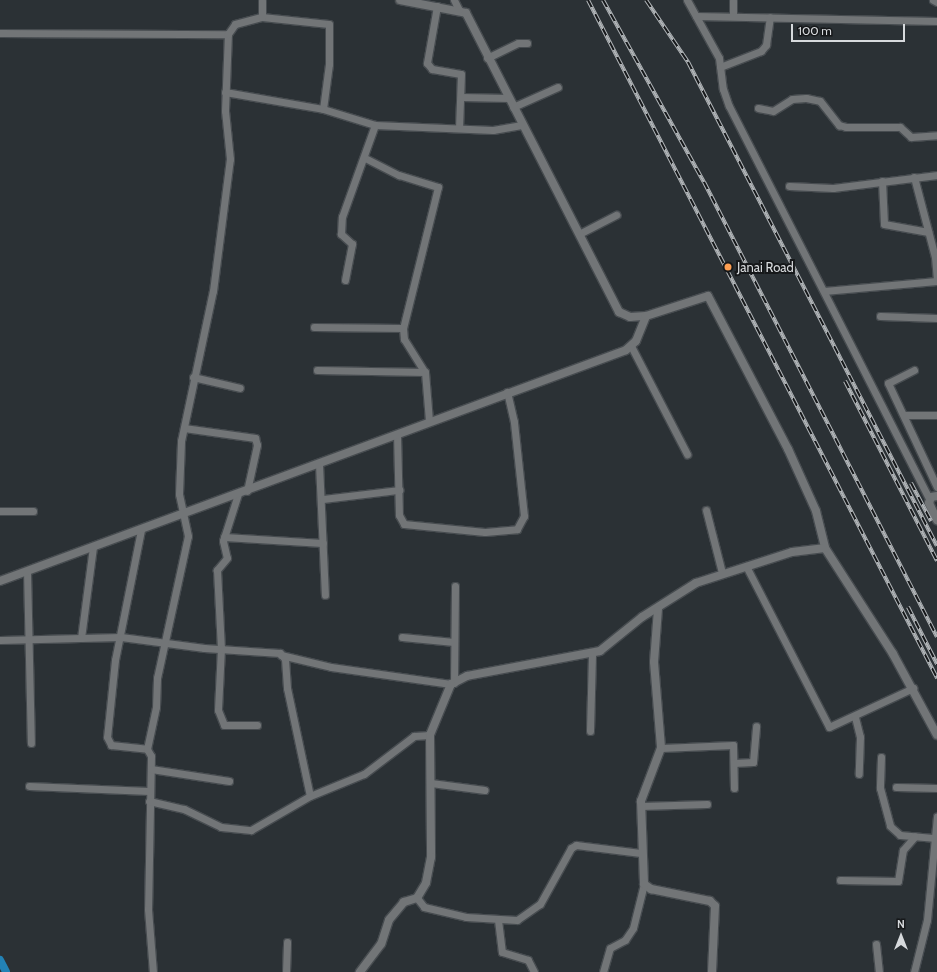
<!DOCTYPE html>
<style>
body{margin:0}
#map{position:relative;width:937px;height:972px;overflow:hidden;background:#2b3135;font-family:Cabin,sans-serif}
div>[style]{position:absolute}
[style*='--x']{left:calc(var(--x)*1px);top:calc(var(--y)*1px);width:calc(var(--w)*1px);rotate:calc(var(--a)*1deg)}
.canal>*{height:8px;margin:-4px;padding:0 4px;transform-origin:4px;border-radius:4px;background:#2382b5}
.roads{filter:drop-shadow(1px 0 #474c50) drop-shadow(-1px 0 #474c50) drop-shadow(0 1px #474c50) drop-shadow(0 -1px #474c50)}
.minor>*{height:7px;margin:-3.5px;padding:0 3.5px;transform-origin:3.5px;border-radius:3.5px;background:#727577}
.tertiary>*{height:8px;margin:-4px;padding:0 4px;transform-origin:4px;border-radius:4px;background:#727577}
.rail>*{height:4px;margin-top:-2px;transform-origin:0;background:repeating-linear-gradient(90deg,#16181a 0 8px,#b1b5b8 0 16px);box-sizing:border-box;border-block:1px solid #b1b5b8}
.dots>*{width:11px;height:11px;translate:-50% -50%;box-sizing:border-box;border:2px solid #16181a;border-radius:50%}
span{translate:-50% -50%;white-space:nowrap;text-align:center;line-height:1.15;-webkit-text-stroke:4px #16181a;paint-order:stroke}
.poi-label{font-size:13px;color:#d7dadd}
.left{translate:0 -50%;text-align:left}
.north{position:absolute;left:881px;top:916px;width:40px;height:40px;-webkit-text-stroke:3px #16181a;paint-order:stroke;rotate:0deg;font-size:11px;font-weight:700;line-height:16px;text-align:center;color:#d7dadd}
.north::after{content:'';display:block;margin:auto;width:14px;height:18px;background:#d7dadd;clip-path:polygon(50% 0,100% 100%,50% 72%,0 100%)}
.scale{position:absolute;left:791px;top:24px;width:114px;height:18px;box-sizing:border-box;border:2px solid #d7dadd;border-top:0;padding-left:5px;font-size:12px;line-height:14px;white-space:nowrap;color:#d7dadd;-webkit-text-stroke:3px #16181a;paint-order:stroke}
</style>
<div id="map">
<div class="canal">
<i style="--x:0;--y:960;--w:13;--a:63"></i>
</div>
<div class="roads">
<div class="minor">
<i style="--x:454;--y:0;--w:11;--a:63"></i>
<i style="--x:687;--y:0;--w:66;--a:61.1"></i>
<i style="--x:719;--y:58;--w:31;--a:83"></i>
<i style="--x:723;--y:89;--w:18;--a:71"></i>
<i style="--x:729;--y:106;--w:441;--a:63"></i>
<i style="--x:733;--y:0;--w:16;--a:90"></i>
<i style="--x:933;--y:0;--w:4;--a:27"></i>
<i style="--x:437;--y:6;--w:58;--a:100"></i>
<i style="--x:427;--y:63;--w:8;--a:50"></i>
<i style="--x:432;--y:69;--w:29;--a:10"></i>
<i style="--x:461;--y:74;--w:54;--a:92.1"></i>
<i style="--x:696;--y:16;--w:241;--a:1.2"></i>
<i style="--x:262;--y:17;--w:67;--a:6"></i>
<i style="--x:329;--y:24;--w:40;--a:90"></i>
<i style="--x:329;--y:64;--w:45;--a:97.6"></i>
<i style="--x:0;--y:33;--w:228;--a:0.3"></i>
<i style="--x:487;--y:58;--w:34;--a:-26"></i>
<i style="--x:518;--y:43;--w:9;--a:0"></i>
<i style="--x:720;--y:67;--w:44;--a:-21.3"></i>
<i style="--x:761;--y:51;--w:8;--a:-50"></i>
<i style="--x:766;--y:45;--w:28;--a:-82"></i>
<i style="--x:225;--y:92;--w:99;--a:9.8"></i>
<i style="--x:323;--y:109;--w:54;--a:17.1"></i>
<i style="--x:375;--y:125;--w:118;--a:2.4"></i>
<i style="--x:493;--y:130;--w:29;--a:-10"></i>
<i style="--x:461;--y:97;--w:48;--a:1.2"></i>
<i style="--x:513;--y:107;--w:49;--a:-24"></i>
<i style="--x:758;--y:108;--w:15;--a:11"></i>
<i style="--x:773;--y:111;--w:22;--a:-32"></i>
<i style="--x:792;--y:99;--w:14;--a:-4"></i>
<i style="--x:806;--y:98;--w:14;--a:12"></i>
<i style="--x:820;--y:101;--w:31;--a:52"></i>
<i style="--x:839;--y:125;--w:7;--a:16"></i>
<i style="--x:846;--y:127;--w:54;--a:0"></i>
<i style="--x:900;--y:127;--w:15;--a:42"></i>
<i style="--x:911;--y:137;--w:26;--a:-4"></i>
<i style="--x:365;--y:158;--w:38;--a:27"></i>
<i style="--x:399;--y:175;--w:41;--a:17.1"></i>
<i style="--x:438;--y:187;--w:145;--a:103.9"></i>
<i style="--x:403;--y:328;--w:11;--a:85"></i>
<i style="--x:404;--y:339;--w:39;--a:58"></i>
<i style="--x:425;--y:372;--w:49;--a:85.3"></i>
<i style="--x:914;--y:177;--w:83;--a:75.3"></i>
<i style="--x:935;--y:257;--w:24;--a:85"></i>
<i style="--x:882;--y:181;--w:43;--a:87.3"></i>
<i style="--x:884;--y:224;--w:45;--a:10.3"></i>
<i style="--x:789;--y:186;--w:44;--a:2.6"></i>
<i style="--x:833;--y:188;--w:105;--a:-7.1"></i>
<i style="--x:579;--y:234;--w:42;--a:-27.2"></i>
<i style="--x:345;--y:280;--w:37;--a:-79"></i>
<i style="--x:352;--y:244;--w:15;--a:-138"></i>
<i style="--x:341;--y:234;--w:17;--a:-87"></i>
<i style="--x:342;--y:217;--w:98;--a:-70.3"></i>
<i style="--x:824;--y:291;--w:113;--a:-5.1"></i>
<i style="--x:880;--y:316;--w:57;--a:2"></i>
<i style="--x:314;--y:327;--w:89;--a:0.6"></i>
<i style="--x:631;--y:346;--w:122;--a:62.6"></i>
<i style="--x:317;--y:370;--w:108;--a:1.1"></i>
<i style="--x:914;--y:370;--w:29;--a:153"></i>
<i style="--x:888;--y:383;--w:115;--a:64.8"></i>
<i style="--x:193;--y:377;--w:48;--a:13.2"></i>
<i style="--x:904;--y:415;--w:33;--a:0"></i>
<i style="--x:184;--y:428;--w:72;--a:8"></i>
<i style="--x:255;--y:438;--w:7;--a:74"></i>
<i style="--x:257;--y:445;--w:47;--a:102.3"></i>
<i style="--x:397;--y:434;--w:81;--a:88.6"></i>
<i style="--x:399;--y:515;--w:10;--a:61"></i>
<i style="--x:404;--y:524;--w:81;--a:5.6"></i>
<i style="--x:485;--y:532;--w:32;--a:-5"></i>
<i style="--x:517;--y:529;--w:15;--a:-62"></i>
<i style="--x:524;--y:516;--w:95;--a:-96.1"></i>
<i style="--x:514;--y:422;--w:31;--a:-103"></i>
<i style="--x:319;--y:464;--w:131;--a:87.4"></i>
<i style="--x:238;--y:494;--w:49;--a:107.7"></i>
<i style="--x:223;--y:541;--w:17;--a:77"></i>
<i style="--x:227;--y:558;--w:16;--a:130"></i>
<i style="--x:217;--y:570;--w:78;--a:87.1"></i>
<i style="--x:221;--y:648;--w:62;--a:92.8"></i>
<i style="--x:218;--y:710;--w:16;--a:68"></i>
<i style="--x:224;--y:725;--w:33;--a:0"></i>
<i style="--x:323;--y:499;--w:77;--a:-6.8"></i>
<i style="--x:706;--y:510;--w:65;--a:75.7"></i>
<i style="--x:0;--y:511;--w:33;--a:0"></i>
<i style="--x:141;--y:530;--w:133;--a:101.3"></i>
<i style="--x:115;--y:660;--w:77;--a:95.9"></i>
<i style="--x:107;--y:737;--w:9;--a:63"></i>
<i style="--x:111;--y:745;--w:36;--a:6"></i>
<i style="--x:147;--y:749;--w:8;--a:60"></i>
<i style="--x:151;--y:756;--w:153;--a:91.1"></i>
<i style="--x:148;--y:909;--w:63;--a:85.5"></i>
<i style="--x:224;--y:537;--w:99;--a:3.5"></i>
<i style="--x:746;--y:566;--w:181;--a:62.7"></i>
<i style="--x:829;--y:727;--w:93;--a:-24.9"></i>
<i style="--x:27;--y:571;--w:172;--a:88.7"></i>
<i style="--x:402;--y:637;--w:52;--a:5.5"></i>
<i style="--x:81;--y:638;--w:92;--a:-82.5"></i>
<i style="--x:0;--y:640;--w:121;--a:-1.4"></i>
<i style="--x:121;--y:637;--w:84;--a:7.5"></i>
<i style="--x:204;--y:648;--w:76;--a:3.8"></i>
<i style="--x:280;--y:653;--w:8;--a:50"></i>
<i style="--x:285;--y:659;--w:29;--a:86"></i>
<i style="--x:287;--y:688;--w:110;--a:78"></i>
<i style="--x:281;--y:655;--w:51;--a:13.5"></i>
<i style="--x:331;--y:667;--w:121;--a:8.1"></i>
<i style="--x:454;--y:683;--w:97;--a:-89.4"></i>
<i style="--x:855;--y:717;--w:21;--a:76"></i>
<i style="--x:860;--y:737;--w:37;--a:92"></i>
<i style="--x:590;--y:731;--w:78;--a:-88.5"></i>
<i style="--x:661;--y:748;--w:72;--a:-2.4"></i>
<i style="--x:733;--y:745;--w:43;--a:88.7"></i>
<i style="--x:147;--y:749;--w:43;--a:-77.9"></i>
<i style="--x:156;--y:707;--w:29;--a:-88"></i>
<i style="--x:157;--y:678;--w:145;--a:-77.7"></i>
<i style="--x:188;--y:536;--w:43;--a:-102.1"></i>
<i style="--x:179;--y:494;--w:53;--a:-87.8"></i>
<i style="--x:181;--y:441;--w:153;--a:-78"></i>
<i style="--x:213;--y:291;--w:133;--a:-82.7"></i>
<i style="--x:230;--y:159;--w:48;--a:-95.9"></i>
<i style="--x:225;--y:111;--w:77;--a:-87.8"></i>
<i style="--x:228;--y:34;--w:12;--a:-55"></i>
<i style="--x:235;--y:24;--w:28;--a:-15"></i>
<i style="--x:262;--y:17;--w:17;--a:-90"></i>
<i style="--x:881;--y:757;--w:31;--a:92"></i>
<i style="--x:880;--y:788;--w:39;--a:75"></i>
<i style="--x:890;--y:826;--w:13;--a:42"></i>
<i style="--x:900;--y:835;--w:33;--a:5"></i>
<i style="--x:734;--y:763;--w:19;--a:-3"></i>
<i style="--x:753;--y:762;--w:36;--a:-85"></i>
<i style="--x:151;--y:769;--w:79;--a:8.7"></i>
<i style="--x:431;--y:783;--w:54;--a:7.4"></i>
<i style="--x:29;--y:786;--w:120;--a:2.4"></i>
<i style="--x:896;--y:787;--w:41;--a:1.4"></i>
<i style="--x:149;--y:801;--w:36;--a:13"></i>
<i style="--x:184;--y:809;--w:41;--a:25.9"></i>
<i style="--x:221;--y:827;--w:30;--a:6"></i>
<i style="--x:251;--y:830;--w:68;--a:-30"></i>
<i style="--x:310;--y:796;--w:58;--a:-22.2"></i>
<i style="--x:364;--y:774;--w:63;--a:-37.2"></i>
<i style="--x:414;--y:736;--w:16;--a:-4"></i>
<i style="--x:641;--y:806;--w:66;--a:-1.7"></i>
<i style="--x:840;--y:880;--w:58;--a:1"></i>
<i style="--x:898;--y:881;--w:31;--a:-81"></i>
<i style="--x:903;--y:850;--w:18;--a:-49"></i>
<i style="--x:417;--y:898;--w:11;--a:52"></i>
<i style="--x:424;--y:907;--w:43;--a:13.4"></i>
<i style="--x:466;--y:917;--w:51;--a:3.4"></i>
<i style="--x:517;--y:920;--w:28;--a:-35"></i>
<i style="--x:540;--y:904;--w:64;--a:-61"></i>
<i style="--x:571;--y:848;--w:6;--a:-31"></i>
<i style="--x:576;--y:845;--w:65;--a:7"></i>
<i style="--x:498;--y:920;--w:32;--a:83"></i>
<i style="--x:502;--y:952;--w:27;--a:17"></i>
<i style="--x:528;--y:960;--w:13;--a:63"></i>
<i style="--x:876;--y:944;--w:28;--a:84"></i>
<i style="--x:286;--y:972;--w:30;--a:-88"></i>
<i style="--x:603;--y:972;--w:25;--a:-74"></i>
<i style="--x:610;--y:948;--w:17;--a:-28"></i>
<i style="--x:625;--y:940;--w:14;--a:-56"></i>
<i style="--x:633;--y:928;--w:45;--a:-76"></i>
<i style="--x:914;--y:972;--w:54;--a:-76"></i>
<i style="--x:927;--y:920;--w:104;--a:-84.5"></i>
</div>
<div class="tertiary">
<i style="--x:400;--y:0;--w:67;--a:11.1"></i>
<i style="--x:466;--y:13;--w:336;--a:62.9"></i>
<i style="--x:619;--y:312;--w:12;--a:24"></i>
<i style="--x:630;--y:317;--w:16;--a:-4"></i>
<i style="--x:937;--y:496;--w:6;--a:171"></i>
<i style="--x:931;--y:497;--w:6;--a:108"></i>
<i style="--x:929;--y:503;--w:19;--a:65"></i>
<i style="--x:825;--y:548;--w:126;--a:57.3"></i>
<i style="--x:893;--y:654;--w:92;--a:61.5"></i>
<i style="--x:0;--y:581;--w:667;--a:-20.25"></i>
<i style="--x:626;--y:350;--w:13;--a:-42"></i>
<i style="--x:636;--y:341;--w:27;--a:-68"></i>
<i style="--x:646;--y:316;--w:65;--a:-17.9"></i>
<i style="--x:708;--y:296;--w:173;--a:62.4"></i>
<i style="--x:788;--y:449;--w:68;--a:65.7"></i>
<i style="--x:816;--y:511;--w:38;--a:76"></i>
<i style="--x:825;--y:548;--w:33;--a:173"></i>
<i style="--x:792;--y:552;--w:101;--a:162.1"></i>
<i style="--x:696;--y:583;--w:64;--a:147.8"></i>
<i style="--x:642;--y:617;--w:54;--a:141"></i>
<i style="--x:600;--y:651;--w:135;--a:169.4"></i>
<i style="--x:467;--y:676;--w:18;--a:153"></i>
<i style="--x:451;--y:684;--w:55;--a:112.4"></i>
<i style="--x:430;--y:735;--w:122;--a:89.5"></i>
<i style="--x:431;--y:857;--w:26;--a:101"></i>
<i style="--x:426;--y:883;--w:17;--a:121"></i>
<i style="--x:417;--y:898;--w:14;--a:163"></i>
<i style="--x:404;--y:902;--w:23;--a:130"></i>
<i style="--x:389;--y:920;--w:25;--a:108"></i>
<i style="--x:381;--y:944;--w:35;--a:127"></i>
<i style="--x:658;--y:609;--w:53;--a:94.3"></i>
<i style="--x:654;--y:662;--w:86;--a:85.3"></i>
<i style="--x:661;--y:748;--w:57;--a:110.7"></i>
<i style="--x:641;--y:801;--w:83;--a:87.9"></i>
<i style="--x:644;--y:884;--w:9;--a:36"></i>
<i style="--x:651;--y:889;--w:60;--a:11.5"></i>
<i style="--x:710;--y:901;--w:7;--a:45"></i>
<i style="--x:715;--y:906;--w:66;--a:92.6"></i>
</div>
</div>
<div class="rail">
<i style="--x:588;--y:0;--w:763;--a:62.76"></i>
<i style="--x:603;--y:0;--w:208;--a:61"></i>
<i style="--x:704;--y:182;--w:511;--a:62.88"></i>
<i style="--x:646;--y:0;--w:75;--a:55.9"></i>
<i style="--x:688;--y:62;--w:544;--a:62.78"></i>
<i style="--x:845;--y:381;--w:202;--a:62.9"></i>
<i style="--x:911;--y:483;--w:43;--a:62.2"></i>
<i style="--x:908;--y:607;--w:64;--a:63"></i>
</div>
<div class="dots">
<i style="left:728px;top:267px;background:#fc9e52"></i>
</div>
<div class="poi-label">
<span class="left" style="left:737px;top:267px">Janai Road</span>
</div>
<div class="north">N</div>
<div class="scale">100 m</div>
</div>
